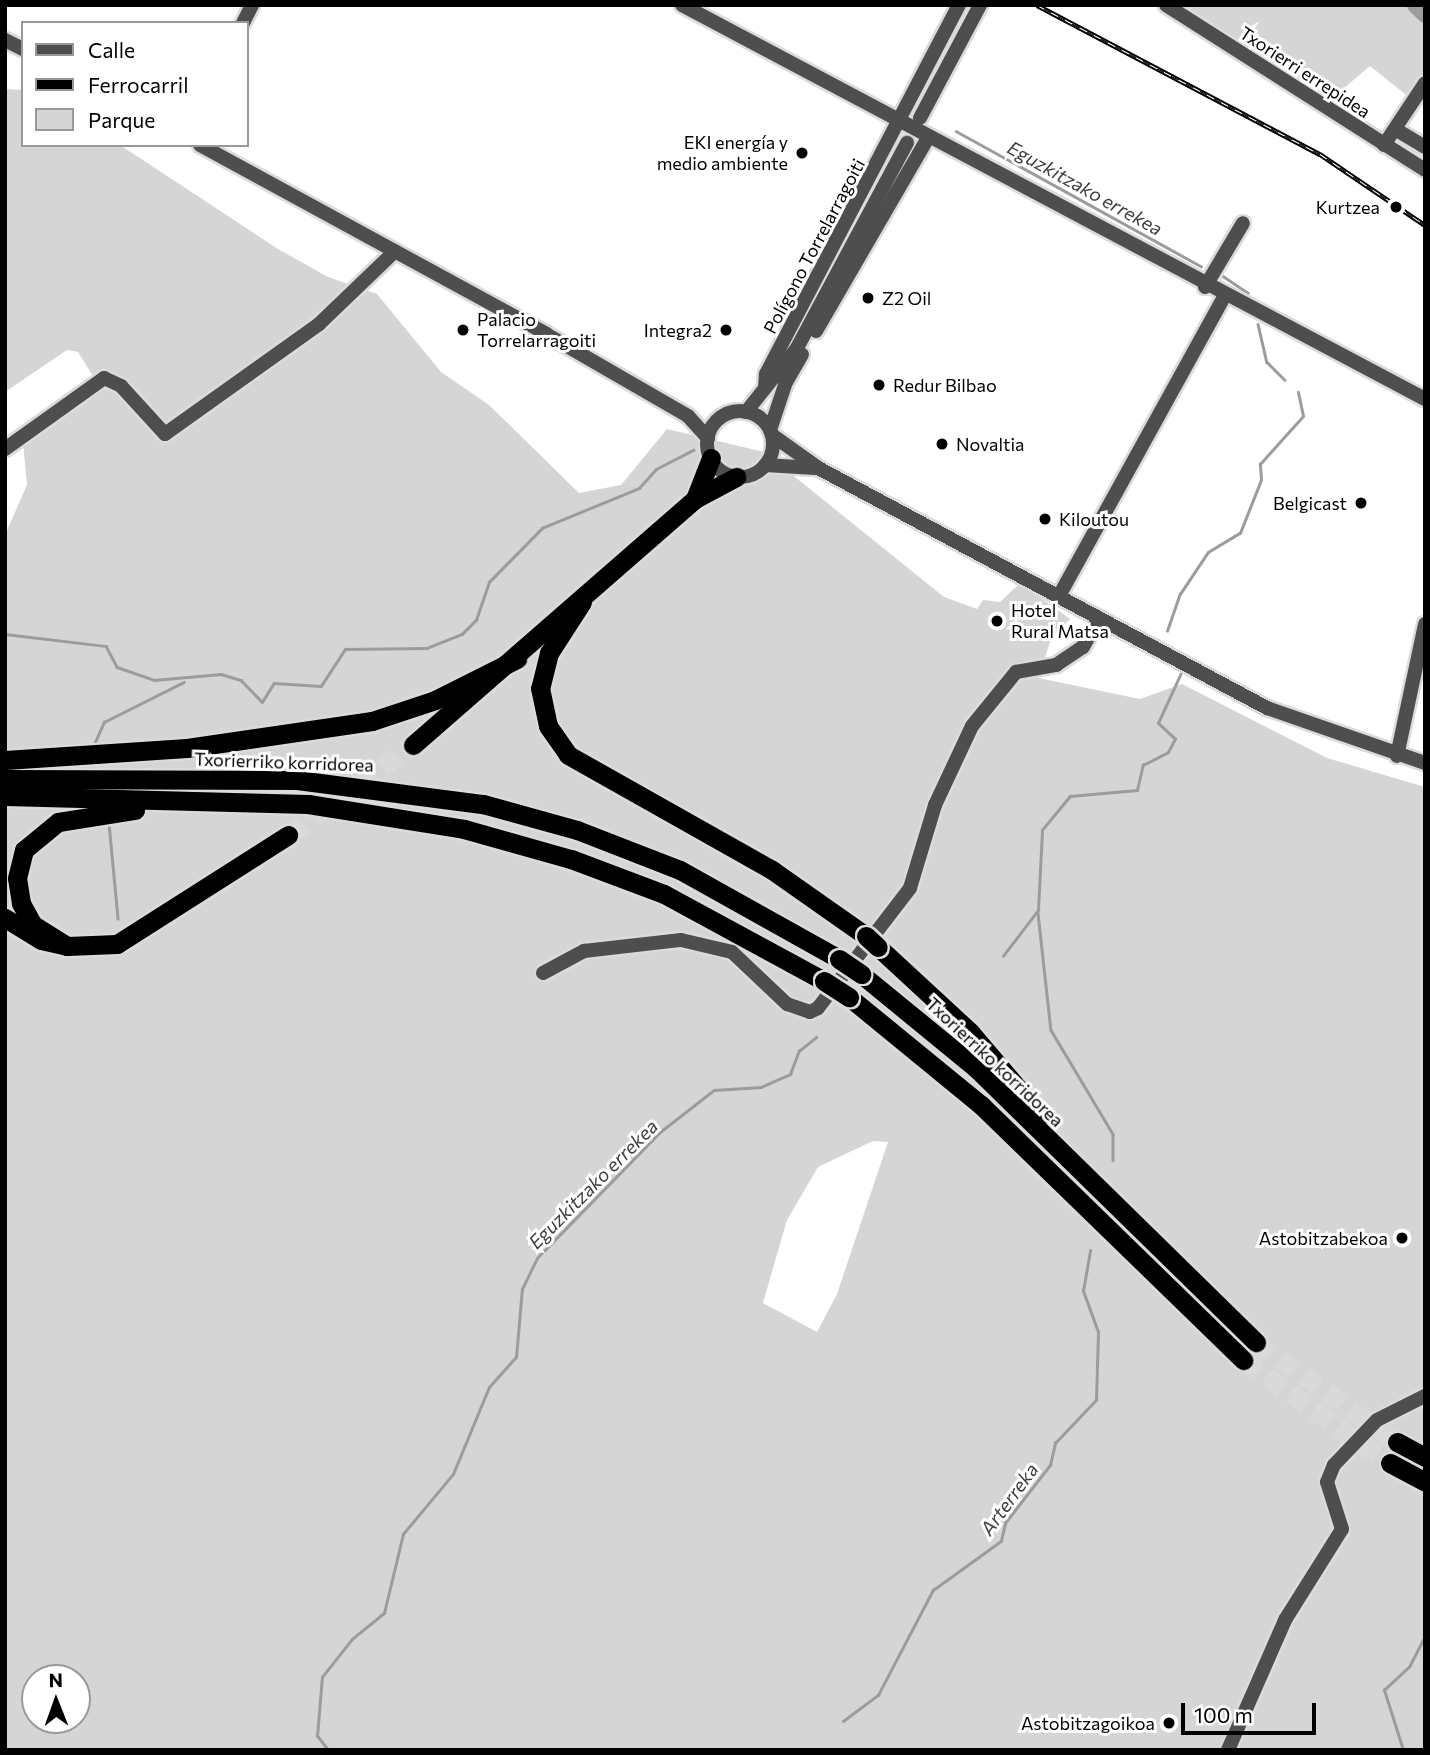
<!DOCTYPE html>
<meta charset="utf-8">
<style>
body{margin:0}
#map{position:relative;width:1430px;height:1755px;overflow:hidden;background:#fff;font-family:Commissioner,sans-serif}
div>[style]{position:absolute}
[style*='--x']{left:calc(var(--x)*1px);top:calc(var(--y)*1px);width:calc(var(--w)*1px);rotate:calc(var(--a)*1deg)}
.green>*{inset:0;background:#d5d5d5}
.stream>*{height:2.5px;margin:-1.25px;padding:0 1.25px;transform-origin:1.25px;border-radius:1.25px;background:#9c9c9c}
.river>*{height:16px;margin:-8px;padding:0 8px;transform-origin:8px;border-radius:8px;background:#9c9c9c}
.highway-tunnel>*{height:19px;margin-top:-9.5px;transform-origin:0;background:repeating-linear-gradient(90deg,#d9d9d9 0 19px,transparent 0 29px)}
.roads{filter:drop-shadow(2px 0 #dbdbdb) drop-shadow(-2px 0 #dbdbdb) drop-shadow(0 2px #dbdbdb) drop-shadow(0 -2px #dbdbdb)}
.minor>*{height:14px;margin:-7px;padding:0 7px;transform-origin:7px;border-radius:7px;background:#4e4e4e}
.minor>.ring{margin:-7px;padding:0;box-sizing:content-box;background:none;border:14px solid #4e4e4e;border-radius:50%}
.highway>*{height:19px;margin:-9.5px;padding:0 9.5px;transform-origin:9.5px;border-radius:9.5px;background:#000}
.rail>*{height:5px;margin-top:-2.5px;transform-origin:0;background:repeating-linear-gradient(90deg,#fff 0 8px,#000 0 16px);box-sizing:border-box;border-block:2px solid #000}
.bridges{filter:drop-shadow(2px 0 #dbdbdb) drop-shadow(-2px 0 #dbdbdb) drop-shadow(0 2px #dbdbdb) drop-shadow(0 -2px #dbdbdb)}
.highway-bridge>*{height:19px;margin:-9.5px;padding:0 9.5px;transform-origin:9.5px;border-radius:9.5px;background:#000}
.dots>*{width:19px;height:19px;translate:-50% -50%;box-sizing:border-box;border:4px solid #fff;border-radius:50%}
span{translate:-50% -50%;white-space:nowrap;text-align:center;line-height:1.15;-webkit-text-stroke:6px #fff;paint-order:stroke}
.street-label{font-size:18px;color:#000}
.poi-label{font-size:18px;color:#000}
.right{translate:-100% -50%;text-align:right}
.left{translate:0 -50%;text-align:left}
.water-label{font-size:19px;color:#3d3d3d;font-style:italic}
.frame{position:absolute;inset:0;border:7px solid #000;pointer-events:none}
.legend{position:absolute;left:21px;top:21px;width:228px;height:126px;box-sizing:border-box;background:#fff;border:2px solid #999;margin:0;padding:9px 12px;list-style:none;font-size:21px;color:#000}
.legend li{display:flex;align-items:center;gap:14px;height:35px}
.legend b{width:35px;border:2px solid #999}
.north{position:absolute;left:21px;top:1664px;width:70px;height:70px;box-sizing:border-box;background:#fff;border:2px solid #999;border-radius:50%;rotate:359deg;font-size:19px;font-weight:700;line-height:28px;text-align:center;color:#000}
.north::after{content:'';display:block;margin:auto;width:24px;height:32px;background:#000;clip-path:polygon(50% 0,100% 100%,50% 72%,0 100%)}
.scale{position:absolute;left:1181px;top:1703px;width:135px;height:32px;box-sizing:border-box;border:4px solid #000;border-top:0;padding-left:9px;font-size:21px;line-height:24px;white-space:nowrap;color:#000;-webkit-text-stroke:5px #fff;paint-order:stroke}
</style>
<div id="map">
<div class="green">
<i style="clip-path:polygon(1181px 5px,1425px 5px,1425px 79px,1410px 98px,1370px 66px,1331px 99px)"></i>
<i style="clip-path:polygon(evenodd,5px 89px,23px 90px,23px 145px,120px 145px,278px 249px,328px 277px,377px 294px,441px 372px,489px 405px,579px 493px,621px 485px,667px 429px,764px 452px,944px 597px,977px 609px,983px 600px,1000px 602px,1020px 583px,1070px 619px,1051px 639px,1042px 666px,1019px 674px,1140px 699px,1182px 684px,1327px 758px,1425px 787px,1425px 1750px,5px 1750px,5px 535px,27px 485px,23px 442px,93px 376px,78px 352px,67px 350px,5px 392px,5px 89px,873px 1141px,888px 1142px,837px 1294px,817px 1332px,763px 1303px,787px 1220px,818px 1167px,873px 1141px,5px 89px,35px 1678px,77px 1678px,77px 1720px,35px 1720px,35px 1678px)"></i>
</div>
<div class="stream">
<i style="--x:956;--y:131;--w:280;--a:28.9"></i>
<i style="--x:1223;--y:276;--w:30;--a:34"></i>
<i style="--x:1258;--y:324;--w:39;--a:77"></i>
<i style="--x:1267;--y:362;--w:25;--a:45"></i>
<i style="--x:1167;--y:631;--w:39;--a:-71"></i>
<i style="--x:1180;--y:594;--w:50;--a:-56.3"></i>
<i style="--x:1208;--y:552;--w:37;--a:-31"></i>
<i style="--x:1240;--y:533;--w:57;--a:-68.4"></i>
<i style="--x:1261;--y:480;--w:16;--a:-94"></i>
<i style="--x:1260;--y:464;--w:64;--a:-48.1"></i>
<i style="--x:1303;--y:416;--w:24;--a:-102"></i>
<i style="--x:5;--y:634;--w:102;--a:6.8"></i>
<i style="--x:106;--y:646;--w:24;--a:62"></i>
<i style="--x:117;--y:667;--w:39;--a:19"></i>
<i style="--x:154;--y:680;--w:67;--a:-5.1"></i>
<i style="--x:221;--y:674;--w:21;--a:17"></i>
<i style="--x:241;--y:680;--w:30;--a:46"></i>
<i style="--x:262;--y:702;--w:22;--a:-58"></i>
<i style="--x:274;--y:683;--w:47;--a:3.7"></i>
<i style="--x:321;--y:686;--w:44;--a:-57"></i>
<i style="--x:345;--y:649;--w:82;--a:-0.7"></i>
<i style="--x:427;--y:648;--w:38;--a:-22"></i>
<i style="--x:462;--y:634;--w:20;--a:-45"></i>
<i style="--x:476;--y:620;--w:40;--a:-71.1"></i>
<i style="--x:489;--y:582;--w:76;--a:-45.5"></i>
<i style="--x:542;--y:528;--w:105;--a:-22.4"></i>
<i style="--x:639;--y:488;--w:25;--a:-48"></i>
<i style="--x:656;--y:469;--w:42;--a:-27.2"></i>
<i style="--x:95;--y:742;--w:22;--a:-66"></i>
<i style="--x:104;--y:722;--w:89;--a:-26.6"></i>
<i style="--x:109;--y:823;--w:96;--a:84.6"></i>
<i style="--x:1038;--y:913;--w:118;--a:83.7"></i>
<i style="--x:1051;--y:1030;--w:121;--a:59.2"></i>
<i style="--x:1113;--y:1134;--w:26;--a:90"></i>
<i style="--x:1003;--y:956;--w:58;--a:-52.7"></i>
<i style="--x:1038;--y:910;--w:80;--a:-87.1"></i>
<i style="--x:1042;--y:830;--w:44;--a:-50.5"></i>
<i style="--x:1070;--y:796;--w:67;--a:-5.1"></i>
<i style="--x:1137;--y:790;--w:26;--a:-77"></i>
<i style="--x:1143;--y:765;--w:28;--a:-27"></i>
<i style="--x:1168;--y:752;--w:15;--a:-62"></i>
<i style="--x:1175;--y:739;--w:23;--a:-137"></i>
<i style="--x:1158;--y:723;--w:55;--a:-65.3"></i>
<i style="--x:843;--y:1721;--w:44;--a:-36.6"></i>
<i style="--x:878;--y:1695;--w:119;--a:-62.4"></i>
<i style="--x:933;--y:1590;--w:84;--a:-35.8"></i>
<i style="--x:1001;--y:1541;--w:18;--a:-77"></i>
<i style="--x:1005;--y:1523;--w:73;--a:-52.2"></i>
<i style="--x:1050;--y:1465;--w:23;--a:-77"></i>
<i style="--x:1055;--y:1443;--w:59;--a:-46.4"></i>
<i style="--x:1096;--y:1400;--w:68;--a:-88.3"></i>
<i style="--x:1098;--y:1332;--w:44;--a:-110.1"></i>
<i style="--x:1083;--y:1291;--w:41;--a:-80.1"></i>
<i style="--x:328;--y:1750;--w:18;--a:-128"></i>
<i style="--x:317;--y:1736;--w:59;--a:-85.2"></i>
<i style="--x:322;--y:1677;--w:48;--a:-51.7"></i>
<i style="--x:352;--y:1639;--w:41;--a:-39.1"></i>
<i style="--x:384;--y:1613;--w:81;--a:-76.5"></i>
<i style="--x:403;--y:1534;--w:78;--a:-50.2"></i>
<i style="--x:453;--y:1474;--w:94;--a:-67.5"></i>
<i style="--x:489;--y:1387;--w:40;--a:-48"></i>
<i style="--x:516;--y:1357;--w:68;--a:-85"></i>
<i style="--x:522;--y:1289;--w:34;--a:-64"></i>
<i style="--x:537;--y:1258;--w:176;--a:-45.7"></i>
<i style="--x:660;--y:1132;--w:68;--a:-37.9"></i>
<i style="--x:714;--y:1090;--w:47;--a:-3.7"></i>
<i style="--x:761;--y:1087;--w:32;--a:-24"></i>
<i style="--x:790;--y:1074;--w:25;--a:-69"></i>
<i style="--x:799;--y:1051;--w:22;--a:-39"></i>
<i style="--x:1403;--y:1750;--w:63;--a:-107.6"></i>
<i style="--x:1384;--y:1690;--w:34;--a:-43"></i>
<i style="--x:1409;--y:1667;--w:36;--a:-63"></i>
</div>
<div class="river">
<i style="--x:1415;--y:5;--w:14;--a:45"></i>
</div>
<div class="highway-tunnel">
<i style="--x:288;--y:835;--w:154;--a:-35.8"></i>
<i style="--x:1256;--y:1342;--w:173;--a:35.3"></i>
<i style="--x:1243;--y:1360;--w:179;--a:35"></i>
</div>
<div class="roads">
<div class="minor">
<i style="--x:682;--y:5;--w:841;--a:27.94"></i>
<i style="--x:1166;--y:5;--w:307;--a:32.5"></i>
<i style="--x:243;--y:23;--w:20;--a:-63"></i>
<i style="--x:5;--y:40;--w:20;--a:27"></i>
<i style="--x:920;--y:118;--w:128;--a:-62"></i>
<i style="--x:1395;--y:129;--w:35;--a:31"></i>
<i style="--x:200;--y:145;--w:394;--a:28.6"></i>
<i style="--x:546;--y:334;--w:164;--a:30"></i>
<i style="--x:688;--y:416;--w:30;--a:48"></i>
<i style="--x:1384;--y:145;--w:74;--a:-56.5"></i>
<i style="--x:1205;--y:287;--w:74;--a:-59.3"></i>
<i style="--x:816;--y:331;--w:223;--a:-59.9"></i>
<i style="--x:785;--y:384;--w:34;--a:-60"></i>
<i style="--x:765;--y:388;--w:14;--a:-86"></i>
<i style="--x:766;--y:374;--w:416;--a:-62.4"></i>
<i class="ring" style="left:707px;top:411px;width:52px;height:52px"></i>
<i style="--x:746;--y:412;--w:82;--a:-51.4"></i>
<i style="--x:797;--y:348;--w:233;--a:-61.8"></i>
<i style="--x:770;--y:430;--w:57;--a:-71.6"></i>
<i style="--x:772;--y:435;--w:59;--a:35.3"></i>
<i style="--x:820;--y:469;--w:507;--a:28.13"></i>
<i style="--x:1267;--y:708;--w:167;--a:19.2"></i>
<i style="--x:5;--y:449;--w:122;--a:-35.6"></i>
<i style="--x:104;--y:378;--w:19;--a:25"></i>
<i style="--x:121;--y:386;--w:65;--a:47.5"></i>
<i style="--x:165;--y:434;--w:189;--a:-35.5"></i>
<i style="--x:319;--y:324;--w:105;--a:-43.8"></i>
<i style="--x:765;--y:465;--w:50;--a:3.4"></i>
<i style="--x:1059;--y:596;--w:342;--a:-61.1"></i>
<i style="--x:1397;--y:756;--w:135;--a:-78"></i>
<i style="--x:543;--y:973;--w:47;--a:-28.2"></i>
<i style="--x:584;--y:951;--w:98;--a:-6.5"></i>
<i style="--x:681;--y:940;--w:52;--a:13.2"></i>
<i style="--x:732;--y:952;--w:76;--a:43.4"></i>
<i style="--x:787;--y:1004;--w:24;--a:19"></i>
<i style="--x:810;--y:1012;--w:9;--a:-27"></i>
<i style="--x:818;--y:1008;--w:151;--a:-52.5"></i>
<i style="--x:910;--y:888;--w:87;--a:-73.2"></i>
<i style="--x:935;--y:805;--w:87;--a:-64.9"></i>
<i style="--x:972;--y:726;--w:70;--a:-50.8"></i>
<i style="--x:1016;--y:672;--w:41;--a:-9.9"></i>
<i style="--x:1056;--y:665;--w:32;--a:-34"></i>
<i style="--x:1083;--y:647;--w:33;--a:-61"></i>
<i style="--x:1228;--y:1750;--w:142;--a:-66.3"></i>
<i style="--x:1285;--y:1620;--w:107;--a:-57.9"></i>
<i style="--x:1342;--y:1529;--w:49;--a:-107.7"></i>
<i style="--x:1327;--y:1482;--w:18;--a:-68"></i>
<i style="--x:1334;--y:1465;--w:62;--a:-46.3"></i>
<i style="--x:1377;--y:1420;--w:54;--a:-26.6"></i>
</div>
<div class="highway">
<i style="--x:695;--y:499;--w:44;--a:-68.7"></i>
<i style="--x:582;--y:602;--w:61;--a:122.9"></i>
<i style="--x:549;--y:653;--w:36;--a:104"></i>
<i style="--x:540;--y:688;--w:39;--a:78"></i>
<i style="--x:548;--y:726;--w:35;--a:55"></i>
<i style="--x:568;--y:755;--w:234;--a:29.4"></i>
<i style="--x:772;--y:870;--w:115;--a:35.1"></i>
<i style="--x:413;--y:745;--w:374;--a:-41.1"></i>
<i style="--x:695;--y:499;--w:47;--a:-28.2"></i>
<i style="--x:5;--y:760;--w:182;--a:-3.8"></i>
<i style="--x:187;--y:748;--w:187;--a:-8.3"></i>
<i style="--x:372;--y:721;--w:66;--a:-18.4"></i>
<i style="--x:435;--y:700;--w:92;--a:-26.6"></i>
<i style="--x:5;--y:779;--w:292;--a:0.2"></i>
<i style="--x:297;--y:780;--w:188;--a:7.4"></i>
<i style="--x:483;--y:804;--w:98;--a:15.5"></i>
<i style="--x:577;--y:830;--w:110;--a:21.2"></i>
<i style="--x:680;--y:870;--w:182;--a:29.2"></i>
<i style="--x:5;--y:796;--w:303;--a:1.5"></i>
<i style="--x:308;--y:804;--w:158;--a:9.1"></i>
<i style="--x:464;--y:829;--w:111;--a:15.7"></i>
<i style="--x:571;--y:859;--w:99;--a:20.6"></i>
<i style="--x:664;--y:894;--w:182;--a:28.5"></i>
<i style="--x:5;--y:918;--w:42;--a:31.4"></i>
<i style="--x:41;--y:940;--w:27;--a:13"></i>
<i style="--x:67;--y:946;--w:50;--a:-2.3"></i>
<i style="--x:117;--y:944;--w:203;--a:-32.5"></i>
<i style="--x:67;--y:946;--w:40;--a:-148"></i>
<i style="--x:33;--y:925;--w:25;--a:-119"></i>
<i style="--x:21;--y:903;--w:25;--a:-99"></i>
<i style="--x:17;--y:878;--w:29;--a:-76"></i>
<i style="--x:24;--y:850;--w:44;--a:-39.5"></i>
<i style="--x:58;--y:822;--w:78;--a:-8.9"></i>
<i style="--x:878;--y:947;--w:125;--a:42.7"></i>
<i style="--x:970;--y:1032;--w:109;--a:49.5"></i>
<i style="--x:861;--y:974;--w:149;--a:39.3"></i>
<i style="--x:976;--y:1068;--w:392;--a:44.4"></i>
<i style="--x:849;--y:997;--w:171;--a:39.3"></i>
<i style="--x:981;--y:1105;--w:366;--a:44.2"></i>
<i style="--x:1397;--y:1442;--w:32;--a:28"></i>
<i style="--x:1390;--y:1463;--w:40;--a:28"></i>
</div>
</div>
<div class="rail">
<i style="--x:1037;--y:5;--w:320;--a:27.8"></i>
<i style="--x:1320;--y:154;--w:127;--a:34.1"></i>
</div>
<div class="bridges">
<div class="highway-bridge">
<i style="--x:866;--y:936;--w:16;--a:43"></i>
<i style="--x:839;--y:959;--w:27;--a:34"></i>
<i style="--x:824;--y:981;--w:30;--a:33"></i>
</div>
</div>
<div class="dots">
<i style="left:802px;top:153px;background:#000"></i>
<i style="left:1396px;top:207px;background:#000"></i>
<i style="left:868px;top:298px;background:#000"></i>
<i style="left:463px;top:330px;background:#000"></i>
<i style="left:726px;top:330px;background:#000"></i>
<i style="left:879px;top:385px;background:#000"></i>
<i style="left:942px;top:444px;background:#000"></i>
<i style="left:1361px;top:503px;background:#000"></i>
<i style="left:1045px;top:519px;background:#000"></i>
<i style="left:997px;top:621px;background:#000"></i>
<i style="left:1402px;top:1238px;background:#000"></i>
<i style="left:1169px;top:1723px;background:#000"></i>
</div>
<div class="street-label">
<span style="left:1305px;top:72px;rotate:33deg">Txorierri errepidea</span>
<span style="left:814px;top:246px;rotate:-62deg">Polígono Torrelarragoiti</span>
<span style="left:284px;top:762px;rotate:2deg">Txorierriko korridorea</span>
<span style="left:995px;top:1062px;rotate:43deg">Txorierriko korridorea</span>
</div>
<div class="poi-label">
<span class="right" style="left:788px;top:153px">EKI energía y<br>medio ambiente</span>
<span class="right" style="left:1380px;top:207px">Kurtzea</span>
<span class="left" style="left:882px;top:298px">Z2 Oil</span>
<span class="left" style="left:477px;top:330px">Palacio<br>Torrelarragoiti</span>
<span class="right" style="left:712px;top:330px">Integra2</span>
<span class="left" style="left:893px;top:385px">Redur Bilbao</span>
<span class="left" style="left:956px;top:444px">Novaltia</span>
<span class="right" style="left:1347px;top:503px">Belgicast</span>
<span class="left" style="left:1059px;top:519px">Kiloutou</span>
<span class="left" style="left:1011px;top:621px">Hotel<br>Rural Matsa</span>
<span class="right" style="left:1388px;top:1238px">Astobitzabekoa</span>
<span class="right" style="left:1155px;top:1723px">Astobitzagoikoa</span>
</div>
<div class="water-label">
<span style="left:1085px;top:188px;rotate:29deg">Eguzkitzako errekea</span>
<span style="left:593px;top:1184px;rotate:-45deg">Eguzkitzako errekea</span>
<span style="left:1009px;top:1499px;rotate:-54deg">Arterreka</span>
</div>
<div class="frame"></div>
<ul class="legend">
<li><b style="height:9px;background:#4e4e4e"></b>Calle</li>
<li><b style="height:9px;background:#000"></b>Ferrocarril</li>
<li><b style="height:19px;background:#d5d5d5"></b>Parque</li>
</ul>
<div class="north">N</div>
<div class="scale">100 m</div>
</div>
